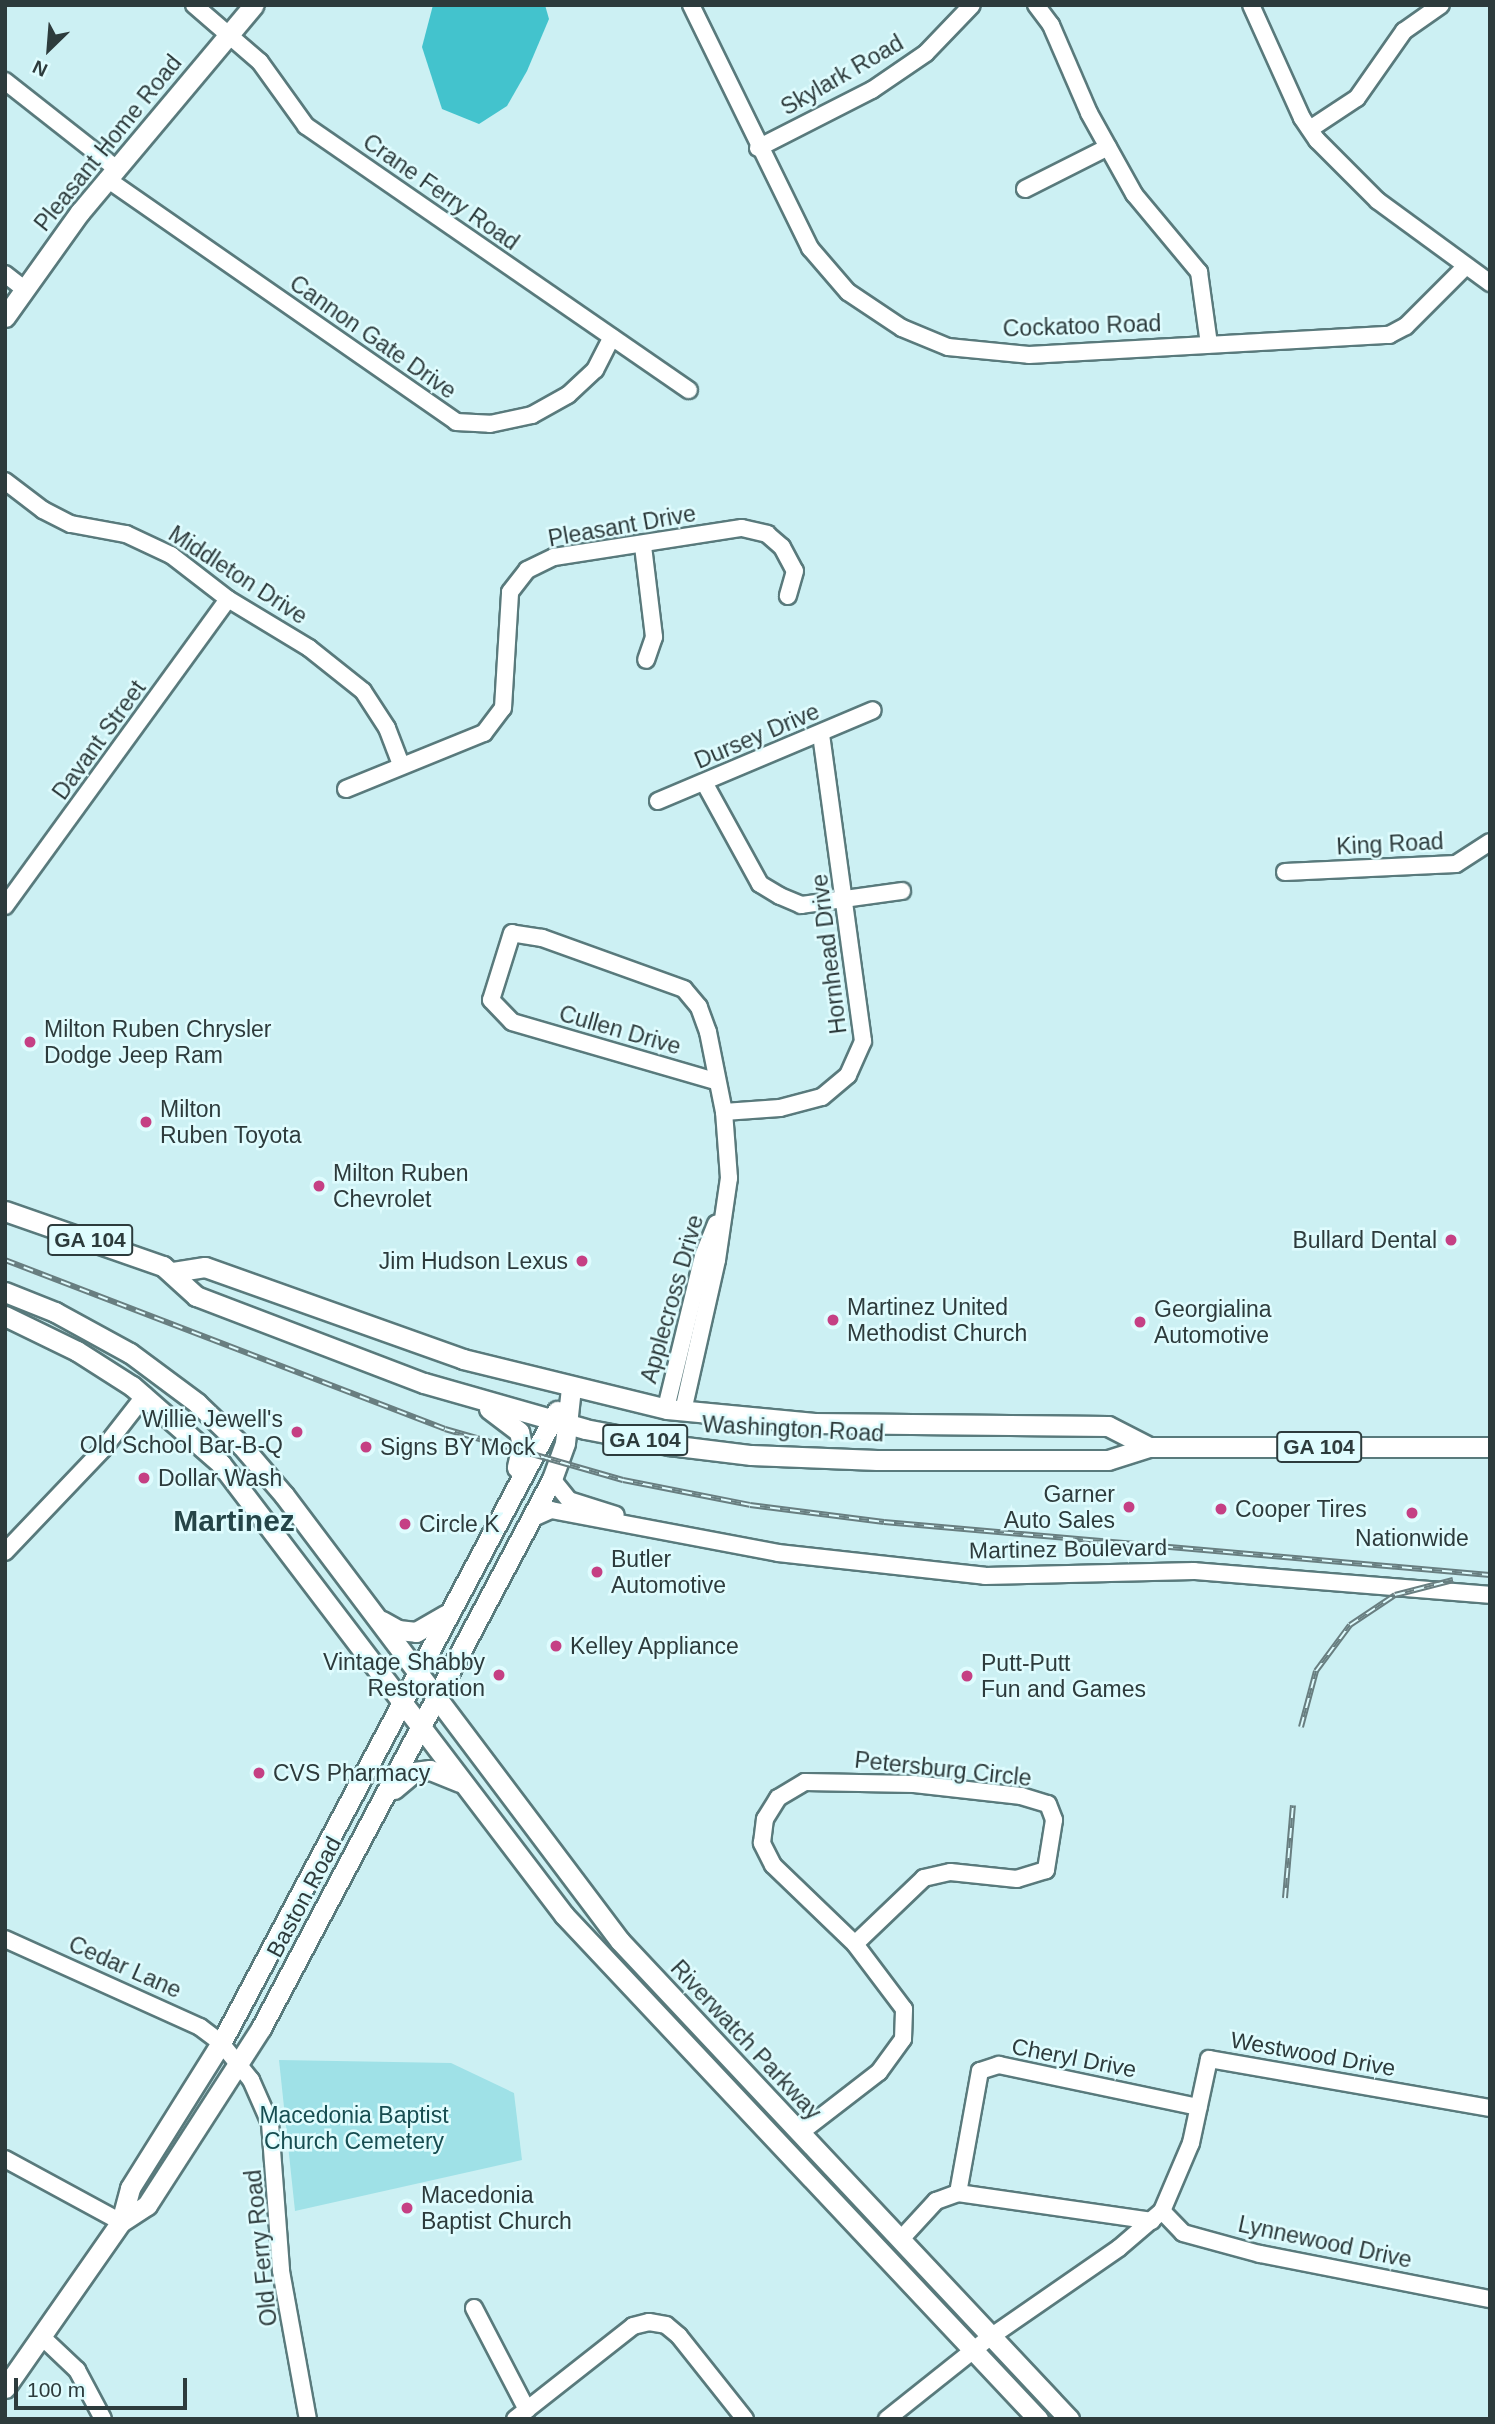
<!DOCTYPE html>
<style>
body{margin:0}
#map{position:relative;width:1495px;height:2424px;overflow:hidden;background:#ccf0f3;font-family:Arial,sans-serif}
div>[style]{position:absolute}
[style*='--x']{left:calc(var(--x)*1px);top:calc(var(--y)*1px);width:calc(var(--w)*1px);rotate:calc(var(--a)*1deg)}
.green>*{inset:0;background:#9fe1e7}
.water>*{inset:0;background:#43c3cd}
.roads{filter:drop-shadow(2px 0 #597a7c) drop-shadow(-2px 0 #597a7c) drop-shadow(0 2px #597a7c) drop-shadow(0 -2px #597a7c)}
.minor>*{height:16px;margin:-8px;padding:0 8px;transform-origin:8px;border-radius:8px;background:#fff}
.major>*{height:19px;margin:-9.5px;padding:0 9.5px;transform-origin:9.5px;border-radius:9.5px;background:#fff}
.rail>*{height:6px;margin-top:-3px;transform-origin:0;background:repeating-linear-gradient(90deg,#dffcfe 0 10px,#687e80 0 20px);box-sizing:border-box;border-block:2px solid #687e80}
.dots>*{width:19px;height:19px;translate:-50% -50%;box-sizing:border-box;border:4px solid #dffcfe;border-radius:50%}
span{translate:-50% -50%;white-space:nowrap;text-align:center;line-height:1.15;-webkit-text-stroke:5px #dffcfe;paint-order:stroke}
.shield-label span{padding:2px 5px;background:#dffcfe;border:2px solid;border-radius:5px;-webkit-text-stroke-width:0}
.shield-label{font-size:21px;color:#2d3b3c;font-weight:700}
.street-label{font-size:23px;color:#2d3b3c}
.poi-label{font-size:23px;color:#2d3b3c}
.left{translate:0 -50%;text-align:left}
.right{translate:-100% -50%;text-align:right}
.park-label{font-size:23px;color:#174d51}
.district-label{font-size:30px;color:#254548;font-weight:700}
.frame{position:absolute;inset:0;border:7px solid #2d3b3c;pointer-events:none}
.north{position:absolute;left:14px;top:14px;width:70px;height:70px;-webkit-text-stroke:5px #dffcfe;paint-order:stroke;rotate:205deg;font-size:19px;font-weight:700;line-height:28px;text-align:center;color:#2d3b3c}
.north::after{content:'';display:block;margin:auto;width:24px;height:32px;background:#2d3b3c;clip-path:polygon(50% 0,100% 100%,50% 72%,0 100%)}
.scale{position:absolute;left:14px;top:2378px;width:173px;height:32px;box-sizing:border-box;border:4px solid #2d3b3c;border-top:0;padding-left:9px;font-size:21px;line-height:24px;white-space:nowrap;color:#2d3b3c;-webkit-text-stroke:5px #dffcfe;paint-order:stroke}
</style>
<div id="map">
<div class="green">
<i style="clip-path:polygon(279px 2060px,451px 2063px,514px 2093px,522px 2160px,295px 2211px)"></i>
</div>
<div class="water">
<i style="clip-path:polygon(433px 5px,545px 5px,549px 19px,527px 71px,507px 106px,479px 124px,442px 109px,422px 47px)"></i>
</div>
<div class="roads">
<div class="minor">
<i style="--x:194;--y:5;--w:87;--a:40.8"></i>
<i style="--x:260;--y:62;--w:79;--a:54.3"></i>
<i style="--x:306;--y:126;--w:465;--a:34.6"></i>
<i style="--x:691;--y:5;--w:271;--a:63.9"></i>
<i style="--x:810;--y:248;--w:58;--a:49.2"></i>
<i style="--x:848;--y:292;--w:65;--a:33.7"></i>
<i style="--x:902;--y:328;--w:50;--a:22.4"></i>
<i style="--x:948;--y:347;--w:81;--a:5.6"></i>
<i style="--x:1029;--y:355;--w:361;--a:-3.2"></i>
<i style="--x:1389;--y:335;--w:19;--a:-28"></i>
<i style="--x:1406;--y:326;--w:83;--a:-45"></i>
<i style="--x:1036;--y:5;--w:25;--a:53"></i>
<i style="--x:1051;--y:25;--w:96;--a:66.6"></i>
<i style="--x:1089;--y:113;--w:93;--a:60.9"></i>
<i style="--x:1134;--y:194;--w:102;--a:50.2"></i>
<i style="--x:1199;--y:272;--w:73;--a:82.1"></i>
<i style="--x:1251;--y:5;--w:124;--a:65.7"></i>
<i style="--x:1302;--y:118;--w:27;--a:56"></i>
<i style="--x:1317;--y:140;--w:86;--a:45"></i>
<i style="--x:1378;--y:201;--w:139;--a:36.2"></i>
<i style="--x:5;--y:81;--w:142;--a:38.2"></i>
<i style="--x:1310;--y:129;--w:56;--a:-33.4"></i>
<i style="--x:1357;--y:98;--w:82;--a:-55"></i>
<i style="--x:1404;--y:31;--w:45;--a:-35.1"></i>
<i style="--x:758;--y:148;--w:128;--a:-27"></i>
<i style="--x:872;--y:90;--w:65;--a:-34.4"></i>
<i style="--x:926;--y:53;--w:66;--a:-46.2"></i>
<i style="--x:107;--y:179;--w:425;--a:34.8"></i>
<i style="--x:456;--y:422;--w:34;--a:3"></i>
<i style="--x:490;--y:424;--w:43;--a:-12.1"></i>
<i style="--x:532;--y:415;--w:41;--a:-29.1"></i>
<i style="--x:568;--y:395;--w:37;--a:-43"></i>
<i style="--x:595;--y:370;--w:37;--a:-63"></i>
<i style="--x:1025;--y:189;--w:93;--a:-26.8"></i>
<i style="--x:5;--y:274;--w:24;--a:38"></i>
<i style="--x:5;--y:481;--w:48;--a:37.3"></i>
<i style="--x:43;--y:510;--w:31;--a:27"></i>
<i style="--x:71;--y:524;--w:56;--a:10.3"></i>
<i style="--x:126;--y:534;--w:50;--a:25"></i>
<i style="--x:171;--y:555;--w:72;--a:37.7"></i>
<i style="--x:228;--y:599;--w:95;--a:31.2"></i>
<i style="--x:309;--y:648;--w:69;--a:38.5"></i>
<i style="--x:363;--y:691;--w:44;--a:57"></i>
<i style="--x:387;--y:728;--w:40;--a:69"></i>
<i style="--x:643;--y:546;--w:92;--a:83.1"></i>
<i style="--x:654;--y:637;--w:24;--a:109"></i>
<i style="--x:705;--y:784;--w:114;--a:61.2"></i>
<i style="--x:760;--y:884;--w:23;--a:31"></i>
<i style="--x:780;--y:896;--w:23;--a:23"></i>
<i style="--x:801;--y:905;--w:102;--a:-7.9"></i>
<i style="--x:346;--y:789;--w:149;--a:-22.1"></i>
<i style="--x:484;--y:733;--w:31;--a:-53"></i>
<i style="--x:503;--y:708;--w:116;--a:-86.5"></i>
<i style="--x:510;--y:592;--w:28;--a:-52"></i>
<i style="--x:527;--y:570;--w:30;--a:-26"></i>
<i style="--x:554;--y:557;--w:190;--a:-8.8"></i>
<i style="--x:742;--y:528;--w:26;--a:13"></i>
<i style="--x:767;--y:534;--w:20;--a:41"></i>
<i style="--x:782;--y:547;--w:27;--a:62"></i>
<i style="--x:795;--y:571;--w:26;--a:106"></i>
<i style="--x:658;--y:801;--w:233;--a:-22.9"></i>
<i style="--x:1285;--y:872;--w:171;--a:-2.7"></i>
<i style="--x:1456;--y:864;--w:40;--a:-32.9"></i>
<i style="--x:5;--y:906;--w:379;--a:-54"></i>
<i style="--x:724;--y:1112;--w:56;--a:-4.1"></i>
<i style="--x:780;--y:1108;--w:43;--a:-14.7"></i>
<i style="--x:822;--y:1097;--w:34;--a:-40"></i>
<i style="--x:848;--y:1075;--w:37;--a:-66"></i>
<i style="--x:863;--y:1041;--w:310;--a:-97.8"></i>
<i style="--x:666;--y:1408;--w:156;--a:-76.3"></i>
<i style="--x:703;--y:1256;--w:35;--a:-68"></i>
<i style="--x:683;--y:1411;--w:155;--a:-77.3"></i>
<i style="--x:717;--y:1260;--w:83;--a:-81.7"></i>
<i style="--x:729;--y:1178;--w:66;--a:-94.3"></i>
<i style="--x:724;--y:1112;--w:82;--a:-101.3"></i>
<i style="--x:708;--y:1032;--w:27;--a:-110"></i>
<i style="--x:699;--y:1007;--w:23;--a:-130"></i>
<i style="--x:684;--y:989;--w:151;--a:-160.2"></i>
<i style="--x:542;--y:938;--w:30;--a:-171"></i>
<i style="--x:512;--y:933;--w:70;--a:107.4"></i>
<i style="--x:491;--y:1000;--w:30;--a:46"></i>
<i style="--x:512;--y:1022;--w:211;--a:16.2"></i>
<i style="--x:552;--y:1479;--w:27;--a:51"></i>
<i style="--x:569;--y:1500;--w:49;--a:17.7"></i>
<i style="--x:531;--y:1519;--w:22;--a:-24"></i>
<i style="--x:551;--y:1510;--w:231;--a:10.7"></i>
<i style="--x:778;--y:1553;--w:208;--a:6.3"></i>
<i style="--x:985;--y:1576;--w:209;--a:-1.4"></i>
<i style="--x:1194;--y:1571;--w:297;--a:4.6"></i>
<i style="--x:5;--y:1552;--w:142;--a:-46.4"></i>
<i style="--x:103;--y:1449;--w:68;--a:-52.1"></i>
<i style="--x:805;--y:1782;--w:109;--a:1.1"></i>
<i style="--x:914;--y:1784;--w:108;--a:6.4"></i>
<i style="--x:1021;--y:1796;--w:28;--a:17"></i>
<i style="--x:1048;--y:1804;--w:17;--a:69"></i>
<i style="--x:1054;--y:1820;--w:51;--a:99.1"></i>
<i style="--x:1046;--y:1870;--w:30;--a:163"></i>
<i style="--x:1017;--y:1879;--w:67;--a:-174"></i>
<i style="--x:950;--y:1872;--w:27;--a:167"></i>
<i style="--x:924;--y:1878;--w:95;--a:136.3"></i>
<i style="--x:855;--y:1944;--w:114;--a:-136.1"></i>
<i style="--x:773;--y:1865;--w:25;--a:-117"></i>
<i style="--x:762;--y:1843;--w:24;--a:-83"></i>
<i style="--x:765;--y:1819;--w:25;--a:-58"></i>
<i style="--x:778;--y:1798;--w:31;--a:-31"></i>
<i style="--x:5;--y:1939;--w:214;--a:24.3"></i>
<i style="--x:200;--y:2027;--w:26;--a:37"></i>
<i style="--x:221;--y:2043;--w:48;--a:51"></i>
<i style="--x:251;--y:2080;--w:47;--a:66.2"></i>
<i style="--x:270;--y:2123;--w:148;--a:85.7"></i>
<i style="--x:281;--y:2271;--w:150;--a:79.7"></i>
<i style="--x:800;--y:2133;--w:100;--a:-37.7"></i>
<i style="--x:879;--y:2072;--w:41;--a:-54"></i>
<i style="--x:903;--y:2039;--w:30;--a:-88"></i>
<i style="--x:904;--y:2009;--w:81;--a:-127"></i>
<i style="--x:5;--y:2159;--w:132;--a:28.5"></i>
<i style="--x:958;--y:2193;--w:124;--a:-79.8"></i>
<i style="--x:980;--y:2071;--w:20;--a:-18"></i>
<i style="--x:999;--y:2065;--w:204;--a:11.9"></i>
<i style="--x:1162;--y:2211;--w:30;--a:46"></i>
<i style="--x:1183;--y:2233;--w:80;--a:15.3"></i>
<i style="--x:1260;--y:2254;--w:234;--a:11.1"></i>
<i style="--x:901;--y:2239;--w:52;--a:-47.4"></i>
<i style="--x:936;--y:2201;--w:23;--a:-20"></i>
<i style="--x:958;--y:2193;--w:196;--a:8.2"></i>
<i style="--x:474;--y:2308;--w:115;--a:62.5"></i>
<i style="--x:41;--y:2336;--w:50;--a:43.4"></i>
<i style="--x:77;--y:2370;--w:55;--a:62"></i>
<i style="--x:515;--y:2419;--w:150;--a:-38.2"></i>
<i style="--x:633;--y:2326;--w:16;--a:-14"></i>
<i style="--x:649;--y:2322;--w:17;--a:10"></i>
<i style="--x:666;--y:2325;--w:17;--a:40"></i>
<i style="--x:679;--y:2336;--w:106;--a:51.5"></i>
<i style="--x:887;--y:2419;--w:130;--a:-38.5"></i>
<i style="--x:989;--y:2338;--w:158;--a:-34.7"></i>
<i style="--x:1119;--y:2248;--w:57;--a:-40.7"></i>
<i style="--x:1162;--y:2211;--w:74;--a:-66.9"></i>
<i style="--x:1191;--y:2143;--w:86;--a:-77.9"></i>
<i style="--x:1209;--y:2059;--w:285;--a:9.9"></i>
</div>
<div class="major">
<i style="--x:5;--y:317;--w:129;--a:-54.5"></i>
<i style="--x:80;--y:212;--w:270;--a:-50"></i>
<i style="--x:5;--y:1211;--w:167;--a:19.2"></i>
<i style="--x:163;--y:1266;--w:45;--a:42.3"></i>
<i style="--x:196;--y:1296;--w:244;--a:20.9"></i>
<i style="--x:424;--y:1383;--w:167;--a:15.9"></i>
<i style="--x:585;--y:1429;--w:86;--a:10.8"></i>
<i style="--x:669;--y:1445;--w:83;--a:7"></i>
<i style="--x:751;--y:1455;--w:126;--a:2.3"></i>
<i style="--x:877;--y:1460;--w:231;--a:0"></i>
<i style="--x:1108;--y:1460;--w:43;--a:-17.6"></i>
<i style="--x:1149;--y:1447;--w:341;--a:0"></i>
<i style="--x:173;--y:1272;--w:32;--a:-9"></i>
<i style="--x:205;--y:1267;--w:274;--a:19.6"></i>
<i style="--x:463;--y:1359;--w:210;--a:13.8"></i>
<i style="--x:667;--y:1409;--w:148;--a:5.4"></i>
<i style="--x:814;--y:1423;--w:294;--a:0.6"></i>
<i style="--x:1108;--y:1426;--w:46;--a:27.1"></i>
<i style="--x:5;--y:1292;--w:54;--a:21.8"></i>
<i style="--x:55;--y:1312;--w:85;--a:28.7"></i>
<i style="--x:130;--y:1353;--w:84;--a:36.7"></i>
<i style="--x:197;--y:1403;--w:62;--a:43.7"></i>
<i style="--x:242;--y:1446;--w:65;--a:49.4"></i>
<i style="--x:284;--y:1495;--w:558;--a:53.01"></i>
<i style="--x:620;--y:1941;--w:656;--a:46.79"></i>
<i style="--x:5;--y:1316;--w:80;--a:25.9"></i>
<i style="--x:77;--y:1351;--w:65;--a:32.5"></i>
<i style="--x:132;--y:1386;--w:118;--a:41.2"></i>
<i style="--x:221;--y:1464;--w:567;--a:52.75"></i>
<i style="--x:564;--y:1915;--w:692;--a:46.76"></i>
<i style="--x:489;--y:1409;--w:38;--a:37"></i>
<i style="--x:519;--y:1432;--w:13;--a:77"></i>
<i style="--x:522;--y:1445;--w:23;--a:103"></i>
<i style="--x:382;--y:1621;--w:18;--a:29"></i>
<i style="--x:398;--y:1630;--w:18;--a:6"></i>
<i style="--x:416;--y:1632;--w:34;--a:-30"></i>
<i style="--x:394;--y:1789;--w:26;--a:-40"></i>
<i style="--x:414;--y:1772;--w:16;--a:-7"></i>
<i style="--x:430;--y:1770;--w:32;--a:22"></i>
<i style="--x:121;--y:2222;--w:35;--a:-75"></i>
<i style="--x:130;--y:2188;--w:171;--a:-57.9"></i>
<i style="--x:221;--y:2043;--w:716;--a:-62"></i>
<i style="--x:5;--y:2388;--w:203;--a:-55.1"></i>
<i style="--x:121;--y:2222;--w:31;--a:-33"></i>
<i style="--x:147;--y:2205;--w:211;--a:-57.2"></i>
<i style="--x:261;--y:2028;--w:621;--a:-62.07"></i>
<i style="--x:552;--y:1479;--w:38;--a:-70"></i>
<i style="--x:565;--y:1443;--w:55;--a:-83.8"></i>
</div>
</div>
<div class="rail">
<i style="--x:5;--y:1260;--w:471;--a:21"></i>
<i style="--x:445;--y:1429;--w:185;--a:16"></i>
<i style="--x:623;--y:1480;--w:129;--a:11.1"></i>
<i style="--x:750;--y:1505;--w:135;--a:7.2"></i>
<i style="--x:884;--y:1522;--w:608;--a:5"></i>
<i style="--x:1301;--y:1727;--w:58;--a:-75"></i>
<i style="--x:1316;--y:1671;--w:57;--a:-53.5"></i>
<i style="--x:1350;--y:1625;--w:54;--a:-33.7"></i>
<i style="--x:1395;--y:1595;--w:60;--a:-14.5"></i>
<i style="--x:1285;--y:1898;--w:93;--a:-85.1"></i>
</div>
<div class="dots">
<i style="left:30px;top:1042px;background:#c54084"></i>
<i style="left:146px;top:1122px;background:#c54084"></i>
<i style="left:319px;top:1186px;background:#c54084"></i>
<i style="left:1451px;top:1240px;background:#c54084"></i>
<i style="left:582px;top:1261px;background:#c54084"></i>
<i style="left:833px;top:1320px;background:#c54084"></i>
<i style="left:1140px;top:1322px;background:#c54084"></i>
<i style="left:297px;top:1432px;background:#c54084"></i>
<i style="left:366px;top:1447px;background:#c54084"></i>
<i style="left:144px;top:1478px;background:#c54084"></i>
<i style="left:1129px;top:1507px;background:#c54084"></i>
<i style="left:1221px;top:1509px;background:#c54084"></i>
<i style="left:1412px;top:1513px;background:#c54084"></i>
<i style="left:405px;top:1524px;background:#c54084"></i>
<i style="left:597px;top:1572px;background:#c54084"></i>
<i style="left:556px;top:1646px;background:#c54084"></i>
<i style="left:499px;top:1675px;background:#c54084"></i>
<i style="left:967px;top:1676px;background:#c54084"></i>
<i style="left:259px;top:1773px;background:#c54084"></i>
<i style="left:407px;top:2208px;background:#c54084"></i>
</div>
<div class="shield-label">
<span style="left:90px;top:1240px">GA 104</span>
<span style="left:645px;top:1440px">GA 104</span>
<span style="left:1319px;top:1447px">GA 104</span>
</div>
<div class="street-label">
<span style="left:842px;top:75px;rotate:-30deg">Skylark Road</span>
<span style="left:108px;top:143px;rotate:-51deg">Pleasant Home Road</span>
<span style="left:441px;top:192px;rotate:35deg">Crane Ferry Road</span>
<span style="left:1082px;top:326px;rotate:-2deg">Cockatoo Road</span>
<span style="left:373px;top:337px;rotate:35deg">Cannon Gate Drive</span>
<span style="left:622px;top:526px;rotate:-10deg">Pleasant Drive</span>
<span style="left:238px;top:575px;rotate:33deg">Middleton Drive</span>
<span style="left:757px;top:736px;rotate:-23deg">Dursey Drive</span>
<span style="left:99px;top:740px;rotate:-54deg">Davant Street</span>
<span style="left:1390px;top:844px;rotate:-3deg">King Road</span>
<span style="left:829px;top:954px;rotate:-97deg">Hornhead Drive</span>
<span style="left:620px;top:1030px;rotate:16deg">Cullen Drive</span>
<span style="left:672px;top:1299px;rotate:-74deg">Applecross Drive</span>
<span style="left:793px;top:1429px;rotate:3deg">Washington Road</span>
<span style="left:1068px;top:1549px;rotate:-1deg">Martinez Boulevard</span>
<span style="left:943px;top:1769px;rotate:6deg">Petersburg Circle</span>
<span style="left:304px;top:1897px;rotate:-62deg">Baston Road</span>
<span style="left:125px;top:1967px;rotate:24deg">Cedar Lane</span>
<span style="left:746px;top:2040px;rotate:47deg">Riverwatch Parkway</span>
<span style="left:1313px;top:2054px;rotate:10deg">Westwood Drive</span>
<span style="left:1074px;top:2058px;rotate:11deg">Cheryl Drive</span>
<span style="left:1325px;top:2242px;rotate:12deg">Lynnewood Drive</span>
<span style="left:261px;top:2248px;rotate:-96deg">Old Ferry Road</span>
</div>
<div class="poi-label">
<span class="left" style="left:44px;top:1042px">Milton Ruben Chrysler<br>Dodge Jeep Ram</span>
<span class="left" style="left:160px;top:1122px">Milton<br>Ruben Toyota</span>
<span class="left" style="left:333px;top:1186px">Milton Ruben<br>Chevrolet</span>
<span class="right" style="left:1437px;top:1240px">Bullard Dental</span>
<span class="right" style="left:568px;top:1261px">Jim Hudson Lexus</span>
<span class="left" style="left:847px;top:1320px">Martinez United<br>Methodist Church</span>
<span class="left" style="left:1154px;top:1322px">Georgialina<br>Automotive</span>
<span class="right" style="left:283px;top:1432px">Willie Jewell's<br>Old School Bar-B-Q</span>
<span class="left" style="left:380px;top:1447px">Signs BY Mock</span>
<span class="left" style="left:158px;top:1478px">Dollar Wash</span>
<span class="right" style="left:1115px;top:1507px">Garner<br>Auto Sales</span>
<span class="left" style="left:1235px;top:1509px">Cooper Tires</span>
<span class="left" style="left:419px;top:1524px">Circle K</span>
<span style="left:1412px;top:1538px">Nationwide</span>
<span class="left" style="left:611px;top:1572px">Butler<br>Automotive</span>
<span class="left" style="left:570px;top:1646px">Kelley Appliance</span>
<span class="right" style="left:485px;top:1675px">Vintage Shabby<br>Restoration</span>
<span class="left" style="left:981px;top:1676px">Putt-Putt<br>Fun and Games</span>
<span class="left" style="left:273px;top:1773px">CVS Pharmacy</span>
<span class="left" style="left:421px;top:2208px">Macedonia<br>Baptist Church</span>
</div>
<div class="park-label">
<span style="left:354px;top:2128px">Macedonia Baptist<br>Church Cemetery</span>
</div>
<div class="district-label">
<span style="left:234px;top:1521px">Martinez</span>
</div>
<div class="frame"></div>
<div class="north">N</div>
<div class="scale">100 m</div>
</div>
